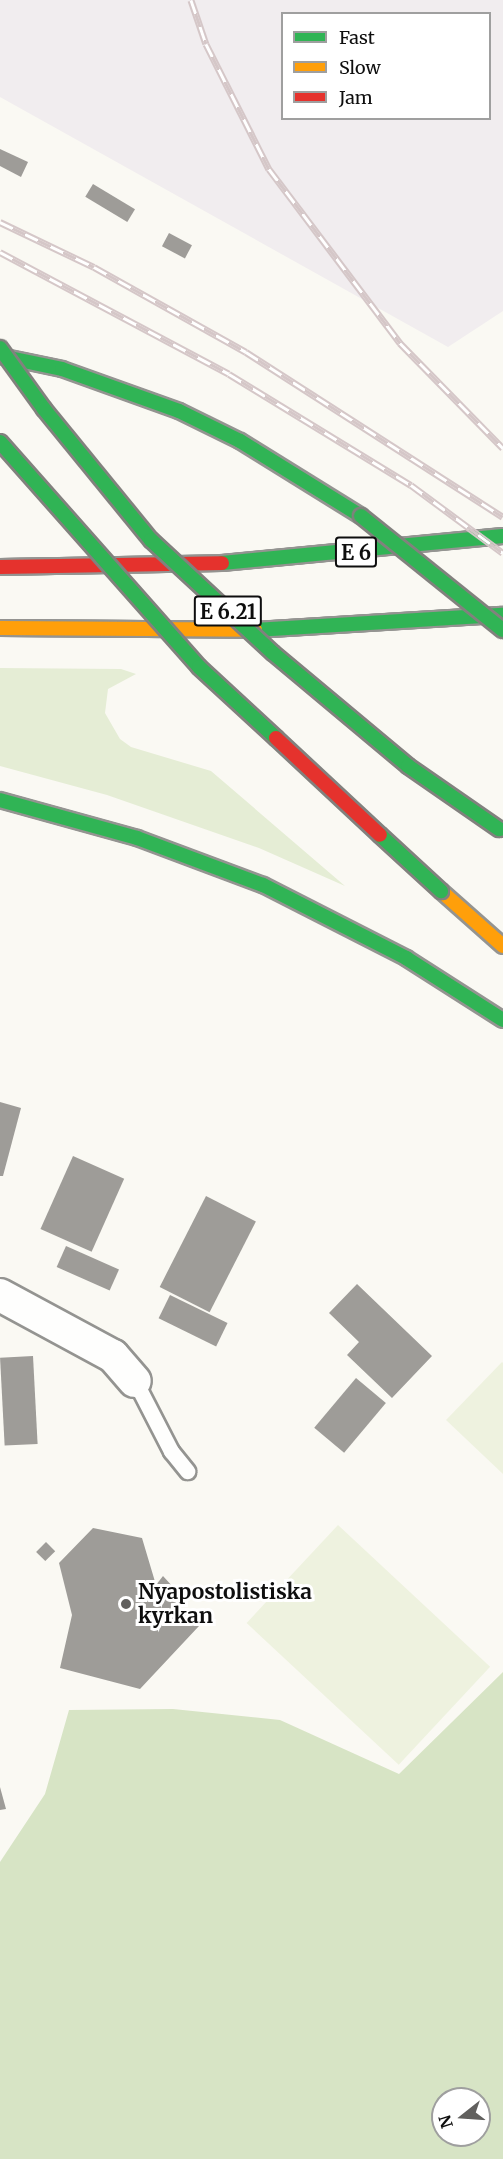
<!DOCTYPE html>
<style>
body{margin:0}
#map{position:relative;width:503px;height:2159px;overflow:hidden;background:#faf9f3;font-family:Merriweather,serif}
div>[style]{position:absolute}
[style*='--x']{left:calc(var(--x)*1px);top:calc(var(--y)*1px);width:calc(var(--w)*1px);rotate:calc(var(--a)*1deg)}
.industrial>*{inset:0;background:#f1edef}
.green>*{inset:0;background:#e5edd5}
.forest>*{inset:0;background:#d7e4c5}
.pitch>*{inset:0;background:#eef2df;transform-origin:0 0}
.building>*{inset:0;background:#9e9c98;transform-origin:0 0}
.roads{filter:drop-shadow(2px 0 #949491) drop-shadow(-2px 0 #949491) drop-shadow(0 2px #949491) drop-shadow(0 -2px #949491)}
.lane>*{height:15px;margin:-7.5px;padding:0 7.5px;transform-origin:7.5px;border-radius:7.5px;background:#fefefd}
.street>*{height:32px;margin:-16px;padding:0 16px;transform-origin:16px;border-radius:16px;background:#fefefd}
.fast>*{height:14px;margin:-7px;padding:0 7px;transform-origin:7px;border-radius:7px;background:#30b455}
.slow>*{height:14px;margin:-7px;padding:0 7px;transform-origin:7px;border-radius:7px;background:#ff9f0a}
.jam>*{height:14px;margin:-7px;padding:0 7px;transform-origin:7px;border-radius:7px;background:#e5322d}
.rail>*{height:7px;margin-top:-3.5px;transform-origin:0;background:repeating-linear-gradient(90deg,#fff 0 14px,#d5c7c8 0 28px);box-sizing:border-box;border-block:2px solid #d5c7c8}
.bridges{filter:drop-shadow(2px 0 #82817e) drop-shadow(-2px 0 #82817e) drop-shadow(0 2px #82817e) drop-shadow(0 -2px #82817e)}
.fast-bridge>*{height:14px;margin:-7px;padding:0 7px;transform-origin:7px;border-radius:7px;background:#30b455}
.jam-bridge>*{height:14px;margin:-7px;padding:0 7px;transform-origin:7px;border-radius:7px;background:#e5322d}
.dots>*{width:16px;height:16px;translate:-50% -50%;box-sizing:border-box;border:3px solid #fff;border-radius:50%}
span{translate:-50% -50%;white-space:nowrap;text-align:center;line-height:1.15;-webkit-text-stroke:6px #fff;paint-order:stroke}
.shield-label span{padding:2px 4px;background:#fff;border:2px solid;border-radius:4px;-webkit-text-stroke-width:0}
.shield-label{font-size:20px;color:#0e0e0e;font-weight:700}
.poi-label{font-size:21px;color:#0e0e0e;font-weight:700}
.left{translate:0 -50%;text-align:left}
.legend{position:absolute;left:281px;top:12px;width:210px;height:108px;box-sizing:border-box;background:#fff;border:2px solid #9f9f9f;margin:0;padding:8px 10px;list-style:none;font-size:18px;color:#0e0e0e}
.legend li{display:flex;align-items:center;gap:12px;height:30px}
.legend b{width:30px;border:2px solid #9f9f9f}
.north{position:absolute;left:431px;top:2087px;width:60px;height:60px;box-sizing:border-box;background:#fff;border:2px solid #9f9f9f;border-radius:50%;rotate:253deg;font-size:16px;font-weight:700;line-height:24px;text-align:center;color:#0e0e0e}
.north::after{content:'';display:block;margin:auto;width:21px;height:27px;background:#61605e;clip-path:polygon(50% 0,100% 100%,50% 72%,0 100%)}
</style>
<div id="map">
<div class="industrial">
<i style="clip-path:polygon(evenodd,0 0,503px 0,503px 311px,448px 347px,0 97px,0 0,282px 14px,490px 14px,490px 118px,282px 118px,282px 14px)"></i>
</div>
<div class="green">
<i style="clip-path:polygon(0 668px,121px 669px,136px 674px,108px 689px,105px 713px,120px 739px,131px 747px,211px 771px,345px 886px,259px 848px,107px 795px,0 766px)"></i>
</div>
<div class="forest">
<i style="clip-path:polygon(evenodd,503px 1672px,503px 2159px,0 2159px,0 1862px,45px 1794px,69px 1710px,173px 1709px,280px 1720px,399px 1774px,503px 1672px,443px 2099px,479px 2099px,479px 2135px,443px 2135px,443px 2099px)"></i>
</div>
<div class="pitch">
<i style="clip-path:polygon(502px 1362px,503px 1363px,503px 1474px,446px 1420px)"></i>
<i style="left:338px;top:1525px;width:208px;height:134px;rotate:43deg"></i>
</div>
<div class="building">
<i style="clip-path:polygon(0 149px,28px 162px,21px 177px,0 166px)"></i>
<i style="left:93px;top:184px;width:49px;height:15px;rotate:31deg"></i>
<i style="left:169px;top:233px;width:26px;height:15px;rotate:28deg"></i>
<i style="clip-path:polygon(0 1102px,21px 1108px,3px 1176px,0 1176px)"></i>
<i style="left:73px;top:1156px;width:56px;height:80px;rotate:24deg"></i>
<i style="left:206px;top:1196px;width:56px;height:102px;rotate:27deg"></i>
<i style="left:66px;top:1246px;width:58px;height:23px;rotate:24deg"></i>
<i style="clip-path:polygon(357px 1284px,432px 1356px,392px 1398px,347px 1355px,359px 1342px,329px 1313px)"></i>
<i style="left:170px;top:1295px;width:64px;height:26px;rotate:26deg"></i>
<i style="left:33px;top:1356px;width:88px;height:33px;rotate:87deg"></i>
<i style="left:356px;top:1378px;width:39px;height:65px;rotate:40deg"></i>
<i style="clip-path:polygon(93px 1528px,142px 1538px,156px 1585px,163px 1576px,185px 1600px,178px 1608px,199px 1626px,140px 1689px,60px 1668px,72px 1615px,59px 1563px)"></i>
<i style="left:46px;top:1542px;width:13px;height:14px;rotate:45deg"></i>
<i style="clip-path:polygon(0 1787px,6px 1809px,0 1810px)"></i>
</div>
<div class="roads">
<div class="lane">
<i style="--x:135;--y:1381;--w:79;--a:62.8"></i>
<i style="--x:171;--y:1451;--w:26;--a:51"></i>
</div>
<div class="street">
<i style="--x:0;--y:1295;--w:128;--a:28.4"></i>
<i style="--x:113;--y:1356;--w:33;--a:49"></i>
</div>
<div class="fast">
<i style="--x:0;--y:356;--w:63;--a:11.8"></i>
<i style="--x:62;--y:369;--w:124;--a:19.7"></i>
<i style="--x:179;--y:411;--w:68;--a:26.2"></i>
<i style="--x:240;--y:441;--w:142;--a:31.8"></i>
<i style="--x:222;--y:563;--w:282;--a:-5.5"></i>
<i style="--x:255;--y:630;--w:248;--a:-3.5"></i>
<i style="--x:0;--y:800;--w:142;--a:15.5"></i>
<i style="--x:137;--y:838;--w:134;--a:20.5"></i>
<i style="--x:263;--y:885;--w:161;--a:27"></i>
<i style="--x:406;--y:958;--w:115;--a:32.6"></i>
</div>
<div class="slow">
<i style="--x:0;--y:628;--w:255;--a:0.4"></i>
<i style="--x:441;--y:891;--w:83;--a:41.6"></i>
</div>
<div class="jam">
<i style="--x:0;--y:567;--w:222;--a:-1"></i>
</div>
</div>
<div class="rail">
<i style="--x:191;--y:0;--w:46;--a:71.2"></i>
<i style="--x:206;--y:44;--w:140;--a:63.3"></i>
<i style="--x:269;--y:169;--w:218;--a:53"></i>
<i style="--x:400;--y:343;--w:147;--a:45.6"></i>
<i style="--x:0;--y:222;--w:104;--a:25.6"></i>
<i style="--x:94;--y:267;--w:174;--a:29.2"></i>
<i style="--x:246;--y:352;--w:305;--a:32.7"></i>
<i style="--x:0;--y:252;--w:259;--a:28"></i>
<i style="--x:229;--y:374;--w:213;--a:31.4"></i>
<i style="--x:411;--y:485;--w:114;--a:36.5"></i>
</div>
<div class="bridges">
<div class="fast-bridge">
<i style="--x:0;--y:348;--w:75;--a:54.2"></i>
<i style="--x:44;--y:409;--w:169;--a:50.8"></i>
<i style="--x:151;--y:540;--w:166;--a:42.8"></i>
<i style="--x:273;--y:653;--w:176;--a:39.9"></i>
<i style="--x:408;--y:766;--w:111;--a:34.7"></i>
<i style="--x:0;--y:442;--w:300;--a:48.5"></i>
<i style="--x:199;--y:667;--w:105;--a:42.7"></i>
<i style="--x:361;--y:516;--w:182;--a:38.8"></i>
<i style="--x:380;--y:835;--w:83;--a:42.6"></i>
</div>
<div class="jam-bridge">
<i style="--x:276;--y:738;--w:142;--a:43"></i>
</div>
</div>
<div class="dots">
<i style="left:126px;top:1604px;background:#61605e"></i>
</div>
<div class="shield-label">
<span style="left:356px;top:552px">E 6</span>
<span style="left:228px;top:611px">E 6.21</span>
</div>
<div class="poi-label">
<span class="left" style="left:138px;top:1604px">Nyapostolistiska<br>kyrkan</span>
</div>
<ul class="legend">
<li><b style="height:8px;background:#30b455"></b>Fast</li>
<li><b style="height:8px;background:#ff9f0a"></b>Slow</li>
<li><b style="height:8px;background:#e5322d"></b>Jam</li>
</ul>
<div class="north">N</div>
</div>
